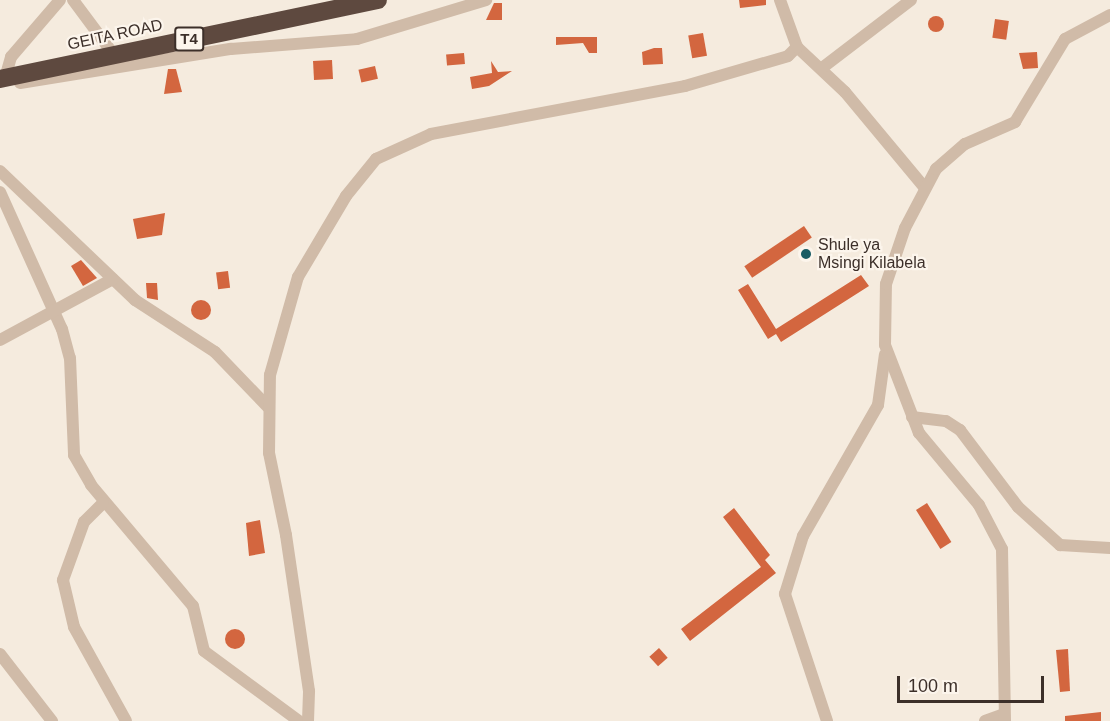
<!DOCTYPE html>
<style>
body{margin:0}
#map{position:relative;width:1110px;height:721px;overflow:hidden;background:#f5ebde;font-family:Helvetica,sans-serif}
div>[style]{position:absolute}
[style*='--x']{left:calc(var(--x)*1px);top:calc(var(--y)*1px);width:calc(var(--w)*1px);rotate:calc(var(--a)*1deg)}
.building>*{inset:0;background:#d3663f;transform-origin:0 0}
.round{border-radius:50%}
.minor>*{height:12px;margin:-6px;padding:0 6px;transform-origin:6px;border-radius:6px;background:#d0bba8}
.highway>*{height:18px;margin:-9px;padding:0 9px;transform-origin:9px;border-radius:9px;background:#5e493f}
.dots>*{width:16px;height:16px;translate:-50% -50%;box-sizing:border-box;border:3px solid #fcf5ec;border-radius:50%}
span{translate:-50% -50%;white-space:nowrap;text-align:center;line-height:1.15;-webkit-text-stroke:4.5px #fcf5ec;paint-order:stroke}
.shield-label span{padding:2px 4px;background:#fcf5ec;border:2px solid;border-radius:4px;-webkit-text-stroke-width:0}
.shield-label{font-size:15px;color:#3c2f29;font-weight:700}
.street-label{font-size:16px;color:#3c2f29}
.poi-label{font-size:16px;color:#3c2f29}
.left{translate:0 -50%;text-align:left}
.scale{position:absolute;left:897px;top:676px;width:147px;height:27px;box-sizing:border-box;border:3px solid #3c2f29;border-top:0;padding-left:8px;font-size:18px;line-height:21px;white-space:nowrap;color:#3c2f29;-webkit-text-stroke:4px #fcf5ec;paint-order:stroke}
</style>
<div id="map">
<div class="building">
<i style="clip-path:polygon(739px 0,766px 0,766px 5px,740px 8px)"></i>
<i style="clip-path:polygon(494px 3px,502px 3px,502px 20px,486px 20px)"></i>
<i class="round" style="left:928px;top:16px;width:16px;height:16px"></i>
<i style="left:995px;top:19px;width:14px;height:19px;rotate:8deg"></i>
<i style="left:703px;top:33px;width:23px;height:15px;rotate:80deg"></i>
<i style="clip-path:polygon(556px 37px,597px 37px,597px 53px,589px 53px,583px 43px,556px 45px)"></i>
<i style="clip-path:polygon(654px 48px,662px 48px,663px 64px,643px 65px,642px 52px)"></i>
<i style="clip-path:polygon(1037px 52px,1038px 68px,1023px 69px,1019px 53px)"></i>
<i style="left:464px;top:53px;width:11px;height:18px;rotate:85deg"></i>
<i style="left:332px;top:60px;width:19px;height:19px;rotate:87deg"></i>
<i style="clip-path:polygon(491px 61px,498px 72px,512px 71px,489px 86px,472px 89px,470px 77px,492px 73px)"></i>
<i style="left:375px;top:66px;width:13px;height:17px;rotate:77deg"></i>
<i style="clip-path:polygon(168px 69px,176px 69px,182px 92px,164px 94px)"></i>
<i style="clip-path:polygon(165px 213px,162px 235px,137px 239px,133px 219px)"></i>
<i style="left:804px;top:226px;width:14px;height:72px;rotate:56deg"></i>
<i style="clip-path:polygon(81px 260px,97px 278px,83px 286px,71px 266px)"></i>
<i style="left:228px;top:271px;width:17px;height:12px;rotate:83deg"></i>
<i style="clip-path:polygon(861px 275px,869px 286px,781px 342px,776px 334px,768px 339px,738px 290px,748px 284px,776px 329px)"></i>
<i style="clip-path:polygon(146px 283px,157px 283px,158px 300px,147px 298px)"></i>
<i class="round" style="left:191px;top:300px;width:20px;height:20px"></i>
<i style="left:927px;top:503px;width:46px;height:13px;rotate:58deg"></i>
<i style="clip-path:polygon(734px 508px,770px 555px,765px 560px,776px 573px,690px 641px,681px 629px,761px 567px,723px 517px)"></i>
<i style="clip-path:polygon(260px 520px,265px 553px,249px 556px,246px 523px)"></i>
<i class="round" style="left:225px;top:629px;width:20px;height:20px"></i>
<i style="left:659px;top:648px;width:13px;height:13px;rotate:48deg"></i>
<i style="clip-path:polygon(1068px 649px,1070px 691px,1060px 692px,1056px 650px)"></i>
<i style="clip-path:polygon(1101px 712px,1101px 721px,1065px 721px,1065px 716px)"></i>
</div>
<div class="minor">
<i style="--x:73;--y:0;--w:69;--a:53.3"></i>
<i style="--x:797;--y:47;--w:66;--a:43.2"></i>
<i style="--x:845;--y:92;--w:125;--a:50.2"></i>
<i style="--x:822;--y:68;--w:112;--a:-37.4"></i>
<i style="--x:5;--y:78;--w:22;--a:-74"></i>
<i style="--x:11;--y:57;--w:75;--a:-49.3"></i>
<i style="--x:20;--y:83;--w:214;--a:-9.2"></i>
<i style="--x:231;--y:49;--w:126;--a:-4.5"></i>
<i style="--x:357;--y:39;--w:135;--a:-16.8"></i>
<i style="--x:0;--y:171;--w:187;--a:43.7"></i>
<i style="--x:135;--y:300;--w:95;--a:33"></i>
<i style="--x:215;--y:352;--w:76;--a:46.1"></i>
<i style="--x:0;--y:192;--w:150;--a:65.7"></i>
<i style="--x:62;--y:329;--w:30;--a:75"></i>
<i style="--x:70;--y:358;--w:97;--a:87.6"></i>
<i style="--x:74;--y:455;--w:34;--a:60"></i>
<i style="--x:91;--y:485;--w:158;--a:49.9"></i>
<i style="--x:193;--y:606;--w:46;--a:76.3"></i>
<i style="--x:204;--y:651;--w:118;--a:36.4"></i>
<i style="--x:0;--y:340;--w:128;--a:-28.4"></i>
<i style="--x:912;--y:417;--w:34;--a:7"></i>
<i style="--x:946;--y:421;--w:17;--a:33"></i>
<i style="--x:960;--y:430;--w:96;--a:53"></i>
<i style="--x:1018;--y:507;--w:57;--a:42.1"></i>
<i style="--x:1060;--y:545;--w:50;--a:3.4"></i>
<i style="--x:103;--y:503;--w:27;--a:135"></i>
<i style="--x:84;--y:522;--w:62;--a:109.9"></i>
<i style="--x:63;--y:580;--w:48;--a:76.8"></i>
<i style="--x:74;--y:627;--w:107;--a:61"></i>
<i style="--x:0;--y:654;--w:85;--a:52.2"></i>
<i style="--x:308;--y:721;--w:30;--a:-88"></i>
<i style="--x:309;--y:691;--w:158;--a:-98.4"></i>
<i style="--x:286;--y:535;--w:84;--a:-101.7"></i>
<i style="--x:269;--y:453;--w:78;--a:-89.3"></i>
<i style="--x:270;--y:375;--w:102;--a:-74.1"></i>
<i style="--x:298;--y:277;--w:94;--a:-59.3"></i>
<i style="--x:346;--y:196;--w:48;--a:-51"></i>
<i style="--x:376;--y:159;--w:60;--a:-24.4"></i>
<i style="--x:431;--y:134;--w:258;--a:-10.7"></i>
<i style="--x:685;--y:86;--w:107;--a:-16.2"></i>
<i style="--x:788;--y:56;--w:13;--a:-45"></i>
<i style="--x:797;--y:47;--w:50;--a:-109.9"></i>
<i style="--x:827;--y:721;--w:134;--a:-108.3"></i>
<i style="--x:785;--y:594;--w:61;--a:-72.8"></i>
<i style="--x:803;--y:536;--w:151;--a:-60.2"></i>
<i style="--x:878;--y:405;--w:51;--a:-82.2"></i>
<i style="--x:985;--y:721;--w:20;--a:-20"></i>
<i style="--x:1005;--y:721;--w:172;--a:-91"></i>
<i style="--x:1002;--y:549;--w:50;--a:-117.6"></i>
<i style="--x:979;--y:505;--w:94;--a:-129.8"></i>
<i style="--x:919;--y:433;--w:94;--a:-111.1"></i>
<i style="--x:885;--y:345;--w:61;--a:-89.1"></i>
<i style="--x:886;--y:284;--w:59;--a:-71.3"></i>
<i style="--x:905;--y:228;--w:67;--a:-62.3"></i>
<i style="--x:936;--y:169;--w:38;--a:-41"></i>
<i style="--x:965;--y:144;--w:55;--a:-23.7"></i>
<i style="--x:1015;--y:122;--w:97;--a:-58.9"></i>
<i style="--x:1065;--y:39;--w:51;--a:-28.1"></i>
</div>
<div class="highway">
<i style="--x:0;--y:79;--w:386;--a:-11.8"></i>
</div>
<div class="dots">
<i style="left:806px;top:254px;background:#195c63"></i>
</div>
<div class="shield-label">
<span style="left:189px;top:39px">T4</span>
</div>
<div class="street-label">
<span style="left:115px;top:35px;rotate:-12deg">GEITA ROAD</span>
</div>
<div class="poi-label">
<span class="left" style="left:818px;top:254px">Shule ya<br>Msingi Kilabela</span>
</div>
<div class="scale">100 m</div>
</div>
